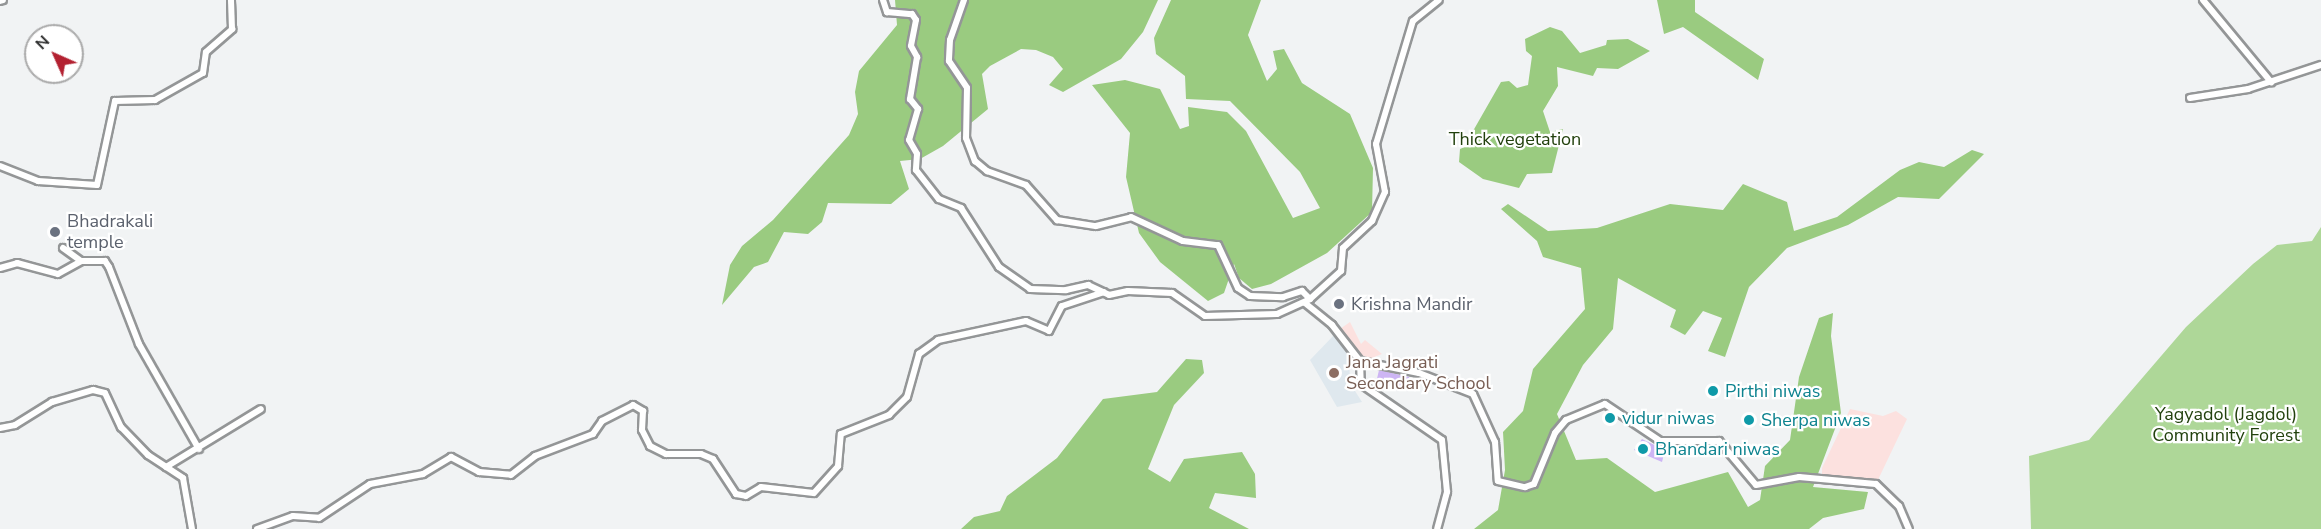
<!DOCTYPE html>
<style>
body{margin:0}
#map{position:relative;width:2321px;height:529px;overflow:hidden;background:#f1f3f4;font-family:"Nunito Sans",sans-serif}
div>[style]{position:absolute}
[style*='--x']{left:calc(var(--x)*1px);top:calc(var(--y)*1px);width:calc(var(--w)*1px);rotate:calc(var(--a)*1deg)}
.commercial>*{inset:0;background:#fce1df}
.built>*{inset:0;background:#dfe8ee}
.green>*{inset:0;background:#aed798}
.forest>*{inset:0;background:#9acb80}
.building>*{inset:0;background:#cdb5f4;transform-origin:0 0}
.roads{filter:drop-shadow(2px 0 #949697) drop-shadow(-2px 0 #949697) drop-shadow(0 2px #949697) drop-shadow(0 -2px #949697)}
.street>*{height:6px;margin:-3px;padding:0 3px;transform-origin:3px;border-radius:3px;background:#fff}
.dots>*{width:16px;height:16px;translate:-50% -50%;box-sizing:border-box;border:3px solid #fff;border-radius:50%}
span{translate:-50% -50%;white-space:nowrap;text-align:center;line-height:1.15;-webkit-text-stroke:4.5px #fff;paint-order:stroke}
.park-label{font-size:18px;color:#22410d}
.worship-label{font-size:18px;color:#5b616d}
.left{translate:0 -50%;text-align:left}
.education-label{font-size:18px;color:#785e54}
.culture-label{font-size:18px;color:#0d838f}
.north{position:absolute;left:24px;top:24px;width:60px;height:60px;box-sizing:border-box;background:#fff;border:2px solid #aaa;border-radius:50%;rotate:315deg;font-size:16px;font-weight:700;line-height:24px;text-align:center;color:#2a2b2b}
.north::after{content:'';display:block;margin:auto;width:21px;height:27px;background:#b32131;clip-path:polygon(50% 0,100% 100%,50% 72%,0 100%)}
</style>
<div id="map">
<div class="commercial">
<i style="clip-path:polygon(1350px 322px,1361px 344px,1365px 340px,1382px 354px,1367px 360px,1355px 350px,1340px 329px)"></i>
<i style="clip-path:polygon(1850px 409px,1883px 416px,1896px 411px,1907px 419px,1876px 484px,1822px 479px,1822px 468px)"></i>
</div>
<div class="built">
<i style="clip-path:polygon(1335px 334px,1349px 354px,1350px 383px,1362px 402px,1337px 407px,1310px 360px)"></i>
</div>
<div class="green">
<i style="clip-path:polygon(2321px 227px,2321px 529px,2031px 529px,2029px 456px,2089px 440px,2186px 327px,2253px 264px,2277px 245px,2312px 241px)"></i>
</div>
<div class="forest">
<i style="clip-path:polygon(895px 0,1158px 0,1143px 32px,1121px 59px,1063px 92px,1049px 85px,1063px 69px,1053px 57px,1036px 50px,1021px 49px,990px 66px,982px 74px,988px 109px,943px 146px,920px 159px,900px 161px,909px 189px,891px 204px,828px 203px,822px 222px,808px 234px,784px 232px,768px 262px,754px 267px,722px 305px,730px 265px,742px 246px,773px 220px,849px 135px,858px 114px,855px 92px,859px 71px,897px 25px)"></i>
<i style="clip-path:polygon(1171px 0,1261px 0,1248px 35px,1267px 81px,1277px 69px,1273px 51px,1284px 49px,1302px 83px,1350px 114px,1373px 168px,1372px 212px,1327px 253px,1271px 284px,1252px 289px,1239px 278px,1234px 264px,1224px 293px,1208px 301px,1160px 262px,1139px 233px,1126px 177px,1130px 133px,1092px 85px,1125px 80px,1160px 89px,1180px 129px,1189px 126px,1188px 107px,1227px 112px,1246px 131px,1293px 218px,1320px 208px,1300px 172px,1230px 101px,1186px 99px,1185px 76px,1156px 54px,1154px 38px)"></i>
<i style="clip-path:polygon(1657px 0,1695px 0,1695px 12px,1764px 59px,1758px 80px,1683px 27px,1664px 34px)"></i>
<i style="clip-path:polygon(1550px 27px,1562px 31px,1580px 53px,1606px 45px,1607px 40px,1628px 39px,1650px 51px,1618px 69px,1597px 68px,1593px 76px,1557px 67px,1558px 86px,1543px 111px,1550px 132px,1563px 129px,1552px 173px,1527px 174px,1519px 188px,1483px 179px,1459px 162px,1460px 149px,1474px 143px,1473px 131px,1501px 82px,1509px 81px,1517px 88px,1528px 85px,1532px 56px,1526px 51px,1525px 39px)"></i>
<i style="clip-path:polygon(1972px 150px,1984px 154px,1939px 199px,1898px 197px,1848px 225px,1787px 248px,1749px 287px,1725px 357px,1708px 351px,1722px 318px,1703px 311px,1685px 335px,1670px 327px,1676px 310px,1618px 278px,1613px 329px,1583px 365px,1557px 414px,1576px 460px,1607px 458px,1655px 492px,1728px 472px,1748px 507px,1760px 500px,1765px 466px,1790px 440px,1799px 377px,1819px 318px,1833px 313px,1831px 336px,1841px 413px,1813px 487px,1868px 492px,1864px 509px,1823px 518px,1809px 529px,1474px 529px,1498px 510px,1505px 470px,1503px 432px,1523px 411px,1533px 369px,1585px 309px,1581px 268px,1543px 257px,1537px 241px,1501px 209px,1508px 204px,1548px 231px,1597px 228px,1670px 204px,1723px 210px,1743px 184px,1787px 202px,1794px 231px,1837px 217px,1900px 170px,1919px 162px,1944px 167px)"></i>
<i style="clip-path:polygon(1186px 359px,1202px 360px,1204px 373px,1174px 405px,1148px 469px,1170px 482px,1184px 459px,1242px 452px,1255px 474px,1256px 498px,1215px 493px,1209px 508px,1249px 529px,961px 529px,974px 517px,1000px 511px,1007px 496px,1057px 458px,1103px 399px,1157px 392px)"></i>
</div>
<div class="building">
<i style="left:1379px;top:370px;width:31px;height:13px;rotate:13deg"></i>
<i style="clip-path:polygon(1642px 439px,1665px 450px,1662px 462px,1634px 450px)"></i>
</div>
<div class="roads">
<div class="street">
<i style="--x:883;--y:0;--w:13;--a:72"></i>
<i style="--x:887;--y:12;--w:25;--a:5"></i>
<i style="--x:912;--y:14;--w:7;--a:56"></i>
<i style="--x:916;--y:20;--w:26;--a:101"></i>
<i style="--x:911;--y:46;--w:13;--a:61"></i>
<i style="--x:917;--y:57;--w:43;--a:99.5"></i>
<i style="--x:910;--y:99;--w:13;--a:51"></i>
<i style="--x:918;--y:109;--w:32;--a:106"></i>
<i style="--x:909;--y:140;--w:16;--a:60"></i>
<i style="--x:917;--y:154;--w:16;--a:94"></i>
<i style="--x:916;--y:170;--w:37;--a:52"></i>
<i style="--x:939;--y:199;--w:24;--a:22"></i>
<i style="--x:961;--y:208;--w:70;--a:57.2"></i>
<i style="--x:999;--y:267;--w:38;--a:35"></i>
<i style="--x:1030;--y:289;--w:36;--a:2"></i>
<i style="--x:1066;--y:290;--w:23;--a:-13"></i>
<i style="--x:1088;--y:285;--w:23;--a:25"></i>
<i style="--x:1109;--y:295;--w:19;--a:-12"></i>
<i style="--x:1128;--y:291;--w:44;--a:2.6"></i>
<i style="--x:1172;--y:293;--w:40;--a:34.9"></i>
<i style="--x:1205;--y:316;--w:72;--a:-1.6"></i>
<i style="--x:1277;--y:314;--w:36;--a:-24"></i>
<i style="--x:1310;--y:299;--w:42;--a:-42.1"></i>
<i style="--x:1341;--y:271;--w:23;--a:-85"></i>
<i style="--x:1343;--y:248;--w:40;--a:-43"></i>
<i style="--x:1372;--y:221;--w:32;--a:-66"></i>
<i style="--x:1385;--y:192;--w:49;--a:-100.6"></i>
<i style="--x:1376;--y:144;--w:128;--a:-73.3"></i>
<i style="--x:1413;--y:21;--w:33;--a:-39"></i>
<i style="--x:964;--y:0;--w:42;--a:109.3"></i>
<i style="--x:950;--y:40;--w:21;--a:93"></i>
<i style="--x:949;--y:61;--w:32;--a:56"></i>
<i style="--x:967;--y:88;--w:50;--a:91.1"></i>
<i style="--x:966;--y:138;--w:25;--a:69"></i>
<i style="--x:975;--y:161;--w:16;--a:40"></i>
<i style="--x:987;--y:171;--w:41;--a:19.7"></i>
<i style="--x:1026;--y:185;--w:47;--a:48.5"></i>
<i style="--x:1057;--y:220;--w:39;--a:9"></i>
<i style="--x:1096;--y:226;--w:36;--a:-14"></i>
<i style="--x:1131;--y:217;--w:57;--a:24.8"></i>
<i style="--x:1183;--y:241;--w:35;--a:7"></i>
<i style="--x:1218;--y:245;--w:47;--a:65.1"></i>
<i style="--x:1238;--y:288;--w:14;--a:34"></i>
<i style="--x:1250;--y:296;--w:33;--a:2"></i>
<i style="--x:1283;--y:297;--w:20;--a:-18"></i>
<i style="--x:1302;--y:291;--w:11;--a:45"></i>
<i style="--x:2203;--y:0;--w:107;--a:50.3"></i>
<i style="--x:0;--y:1;--w:3;--a:-18"></i>
<i style="--x:2190;--y:98;--w:59;--a:-8.8"></i>
<i style="--x:2248;--y:89;--w:77;--a:-18.2"></i>
<i style="--x:0;--y:166;--w:41;--a:21.5"></i>
<i style="--x:38;--y:181;--w:59;--a:3.9"></i>
<i style="--x:97;--y:185;--w:86;--a:-77.9"></i>
<i style="--x:115;--y:101;--w:40;--a:-1.4"></i>
<i style="--x:155;--y:100;--w:55;--a:-29.4"></i>
<i style="--x:203;--y:73;--w:21;--a:-82"></i>
<i style="--x:206;--y:52;--w:35;--a:-41"></i>
<i style="--x:232;--y:29;--w:29;--a:-92"></i>
<i style="--x:63;--y:248;--w:22;--a:36"></i>
<i style="--x:81;--y:261;--w:24;--a:0"></i>
<i style="--x:105;--y:261;--w:7;--a:56"></i>
<i style="--x:109;--y:267;--w:83;--a:68.7"></i>
<i style="--x:139;--y:344;--w:121;--a:60.3"></i>
<i style="--x:0;--y:268;--w:18;--a:-16"></i>
<i style="--x:17;--y:263;--w:42;--a:15"></i>
<i style="--x:58;--y:274;--w:26;--a:-29"></i>
<i style="--x:1305;--y:303;--w:35;--a:39"></i>
<i style="--x:1332;--y:325;--w:46;--a:52.1"></i>
<i style="--x:1360;--y:361;--w:60;--a:11.5"></i>
<i style="--x:1419;--y:373;--w:58;--a:21.3"></i>
<i style="--x:1473;--y:394;--w:53;--a:65.4"></i>
<i style="--x:1495;--y:442;--w:39;--a:86"></i>
<i style="--x:1498;--y:481;--w:28;--a:13"></i>
<i style="--x:1525;--y:487;--w:9;--a:-18"></i>
<i style="--x:1534;--y:484;--w:55;--a:-67.6"></i>
<i style="--x:1555;--y:433;--w:17;--a:-50"></i>
<i style="--x:1566;--y:420;--w:42;--a:-22.3"></i>
<i style="--x:1605;--y:404;--w:66;--a:33.9"></i>
<i style="--x:1660;--y:441;--w:59;--a:0"></i>
<i style="--x:1719;--y:441;--w:57;--a:49.9"></i>
<i style="--x:1756;--y:485;--w:44;--a:-10.5"></i>
<i style="--x:1799;--y:477;--w:77;--a:5.2"></i>
<i style="--x:1876;--y:484;--w:32;--a:44"></i>
<i style="--x:1899;--y:506;--w:25;--a:67"></i>
<i style="--x:1360;--y:361;--w:23;--a:88"></i>
<i style="--x:1361;--y:384;--w:98;--a:34.7"></i>
<i style="--x:1442;--y:440;--w:52;--a:84.5"></i>
<i style="--x:1447;--y:492;--w:38;--a:105"></i>
<i style="--x:0;--y:428;--w:15;--a:-11"></i>
<i style="--x:15;--y:425;--w:44;--a:-31.9"></i>
<i style="--x:52;--y:402;--w:43;--a:-16.3"></i>
<i style="--x:93;--y:390;--w:12;--a:14"></i>
<i style="--x:105;--y:393;--w:38;--a:65"></i>
<i style="--x:121;--y:427;--w:39;--a:46"></i>
<i style="--x:148;--y:455;--w:42;--a:33.3"></i>
<i style="--x:183;--y:478;--w:52;--a:80"></i>
<i style="--x:166;--y:467;--w:111;--a:-31.4"></i>
<i style="--x:257;--y:529;--w:38;--a:-20"></i>
<i style="--x:293;--y:516;--w:26;--a:4"></i>
<i style="--x:319;--y:518;--w:61;--a:-33.7"></i>
<i style="--x:370;--y:484;--w:54;--a:-10.7"></i>
<i style="--x:423;--y:474;--w:33;--a:-31"></i>
<i style="--x:451;--y:457;--w:32;--a:28"></i>
<i style="--x:479;--y:472;--w:32;--a:5"></i>
<i style="--x:511;--y:475;--w:31;--a:-38"></i>
<i style="--x:535;--y:456;--w:62;--a:-20.8"></i>
<i style="--x:593;--y:434;--w:16;--a:-55"></i>
<i style="--x:602;--y:421;--w:35;--a:-27"></i>
<i style="--x:633;--y:405;--w:12;--a:31"></i>
<i style="--x:643;--y:411;--w:19;--a:93"></i>
<i style="--x:642;--y:430;--w:18;--a:63"></i>
<i style="--x:650;--y:446;--w:18;--a:27"></i>
<i style="--x:666;--y:454;--w:35;--a:0"></i>
<i style="--x:701;--y:454;--w:13;--a:23"></i>
<i style="--x:713;--y:459;--w:42;--a:56.7"></i>
<i style="--x:736;--y:494;--w:10;--a:11"></i>
<i style="--x:746;--y:496;--w:17;--a:-31"></i>
<i style="--x:761;--y:487;--w:53;--a:6.5"></i>
<i style="--x:814;--y:493;--w:36;--a:-48"></i>
<i style="--x:838;--y:466;--w:32;--a:-85"></i>
<i style="--x:841;--y:434;--w:52;--a:-21.6"></i>
<i style="--x:889;--y:415;--w:25;--a:-45"></i>
<i style="--x:907;--y:397;--w:45;--a:-74.4"></i>
<i style="--x:919;--y:354;--w:24;--a:-36"></i>
<i style="--x:938;--y:340;--w:90;--a:-12.2"></i>
<i style="--x:1026;--y:321;--w:25;--a:23"></i>
<i style="--x:1049;--y:331;--w:28;--a:-63"></i>
<i style="--x:1062;--y:306;--w:44;--a:-18.4"></i>
</div>
</div>
<div class="dots">
<i style="left:55px;top:232px;background:#6b7280"></i>
<i style="left:1339px;top:304px;background:#6b7280"></i>
<i style="left:1334px;top:373px;background:#8d6e63"></i>
<i style="left:1713px;top:391px;background:#0f9aa8"></i>
<i style="left:1610px;top:418px;background:#0f9aa8"></i>
<i style="left:1749px;top:420px;background:#0f9aa8"></i>
<i style="left:1643px;top:449px;background:#0f9aa8"></i>
</div>
<div class="park-label">
<span style="left:1515px;top:139px">Thick vegetation</span>
<span style="left:2226px;top:425px">Yagyadol (Jagdol)<br>Community Forest</span>
</div>
<div class="worship-label">
<span class="left" style="left:67px;top:232px">Bhadrakali<br>temple</span>
<span class="left" style="left:1351px;top:304px">Krishna Mandir</span>
</div>
<div class="education-label">
<span class="left" style="left:1346px;top:373px">Jana Jagrati<br>Secondary School</span>
</div>
<div class="culture-label">
<span class="left" style="left:1725px;top:391px">Pirthi niwas</span>
<span class="left" style="left:1622px;top:418px">vidur niwas</span>
<span class="left" style="left:1761px;top:420px">Sherpa niwas</span>
<span class="left" style="left:1655px;top:449px">Bhandari niwas</span>
</div>
<div class="north">N</div>
</div>
